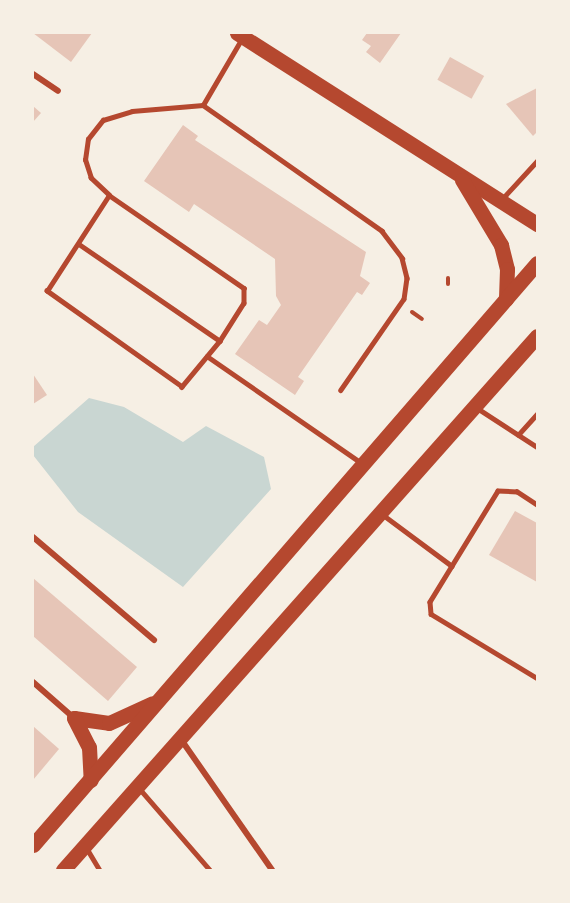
<!DOCTYPE html>
<style>
body{margin:0}
#map{position:relative;width:570px;height:903px;overflow:hidden;background:#f6efe4;font-family:Jost,sans-serif}
div>[style]{position:absolute}
[style*='--x']{left:calc(var(--x)*1px);top:calc(var(--y)*1px);width:calc(var(--w)*1px);rotate:calc(var(--a)*1deg)}
.water>*{inset:0;background:#c9d6d2}
.building>*{inset:0;background:#e6c5b7;transform-origin:0 0}
.path>*{height:4px;margin:-2px;padding:0 2px;transform-origin:2px;border-radius:2px;background:#b5482f}
.service>*{height:4.5px;margin:-2.25px;padding:0 2.25px;transform-origin:2.25px;border-radius:2.25px;background:#b5482f}
.minor>*{height:6px;margin:-3px;padding:0 3px;transform-origin:3px;border-radius:3px;background:#b5482f}
.trunk>*{height:15px;margin:-7.5px;padding:0 7.5px;transform-origin:7.5px;border-radius:7.5px;background:#b5482f}
span{translate:-50% -50%;white-space:nowrap;text-align:center;line-height:1.15;-webkit-text-stroke:6px #f6efe4;paint-order:stroke}
.frame{position:absolute;inset:0;border:34px solid #f6efe4;pointer-events:none}
</style>
<div id="map">
<div class="water">
<i style="clip-path:polygon(89px 398px,124px 407px,183px 442px,206px 426px,264px 457px,271px 489px,183px 587px,78px 512px,33px 455px,33px 447px)"></i>
</div>
<div class="building">
<i style="clip-path:polygon(33px 33px,92px 33px,71px 62px)"></i>
<i style="clip-path:polygon(367px 33px,401px 33px,380px 63px,366px 52px,371px 46px,362px 40px)"></i>
<i style="left:450px;top:57px;width:39px;height:26px;rotate:29deg"></i>
<i style="clip-path:polygon(537px 88px,537px 132px,533px 136px,506px 104px)"></i>
<i style="clip-path:polygon(33px 106px,41px 113px,33px 122px)"></i>
<i style="clip-path:polygon(183px 125px,198px 136px,195px 140px,366px 252px,360px 276px,370px 283px,362px 295px,357px 292px,298px 377px,304px 381px,295px 395px,235px 354px,259px 320px,267px 325px,281px 305px,276px 296px,275px 259px,194px 204px,189px 212px,144px 181px)"></i>
<i style="clip-path:polygon(33px 374px,47px 395px,33px 404px)"></i>
<i style="clip-path:polygon(515px 511px,537px 523px,537px 582px,489px 555px)"></i>
<i style="clip-path:polygon(33px 578px,137px 667px,108px 701px,33px 636px)"></i>
<i style="clip-path:polygon(33px 726px,59px 749px,33px 780px)"></i>
</div>
<div class="path">
<i style="--x:448;--y:284;--w:6;--a:-90"></i>
<i style="--x:412;--y:312;--w:12;--a:35"></i>
</div>
<div class="service">
<i style="--x:203;--y:105;--w:75;--a:-59.7"></i>
<i style="--x:109;--y:195;--w:164;--a:34.6"></i>
<i style="--x:244;--y:288;--w:15;--a:90"></i>
<i style="--x:244;--y:303;--w:45;--a:122.3"></i>
<i style="--x:220;--y:341;--w:60;--a:129.6"></i>
<i style="--x:182;--y:387;--w:166;--a:-144.6"></i>
<i style="--x:47;--y:291;--w:114;--a:-57.1"></i>
<i style="--x:109;--y:195;--w:25;--a:-137"></i>
<i style="--x:91;--y:178;--w:19;--a:-108"></i>
<i style="--x:85;--y:160;--w:21;--a:-82"></i>
<i style="--x:88;--y:139;--w:24;--a:-52"></i>
<i style="--x:103;--y:120;--w:30;--a:-17"></i>
<i style="--x:132;--y:111;--w:71;--a:-4.8"></i>
<i style="--x:203;--y:105;--w:219;--a:35.1"></i>
<i style="--x:382;--y:231;--w:34;--a:53"></i>
<i style="--x:402;--y:258;--w:21;--a:76"></i>
<i style="--x:407;--y:278;--w:21;--a:98"></i>
<i style="--x:404;--y:299;--w:111;--a:124.7"></i>
<i style="--x:502;--y:199;--w:52;--a:-47.4"></i>
<i style="--x:79;--y:244;--w:171;--a:34.5"></i>
<i style="--x:207;--y:356;--w:186;--a:34.7"></i>
<i style="--x:477;--y:408;--w:72;--a:33"></i>
<i style="--x:518;--y:435;--w:28;--a:-48"></i>
<i style="--x:537;--y:505;--w:24;--a:-147"></i>
<i style="--x:517;--y:492;--w:19;--a:-177"></i>
<i style="--x:498;--y:491;--w:130;--a:121.5"></i>
<i style="--x:430;--y:602;--w:12;--a:85"></i>
<i style="--x:431;--y:614;--w:124;--a:31.1"></i>
<i style="--x:382;--y:514;--w:87;--a:36.6"></i>
<i style="--x:139;--y:788;--w:108;--a:49.1"></i>
<i style="--x:86;--y:847;--w:27;--a:59"></i>
</div>
<div class="minor">
<i style="--x:33;--y:74;--w:30;--a:34"></i>
<i style="--x:33;--y:537;--w:159;--a:40.4"></i>
<i style="--x:33;--y:682;--w:53;--a:41.2"></i>
<i style="--x:180;--y:738;--w:161;--a:55.1"></i>
</div>
<div class="trunk">
<i style="--x:237;--y:33;--w:356;--a:32.5"></i>
<i style="--x:462;--y:180;--w:76;--a:59"></i>
<i style="--x:501;--y:245;--w:25;--a:76"></i>
<i style="--x:507;--y:269;--w:30;--a:92"></i>
<i style="--x:74;--y:718;--w:35;--a:8"></i>
<i style="--x:109;--y:723;--w:48;--a:-24.4"></i>
<i style="--x:74;--y:718;--w:33;--a:63"></i>
<i style="--x:89;--y:747;--w:33;--a:87"></i>
<i style="--x:33;--y:845;--w:770;--a:-49.11"></i>
<i style="--x:63;--y:870;--w:714;--a:-48.41"></i>
</div>
<div class="frame"></div>
</div>
